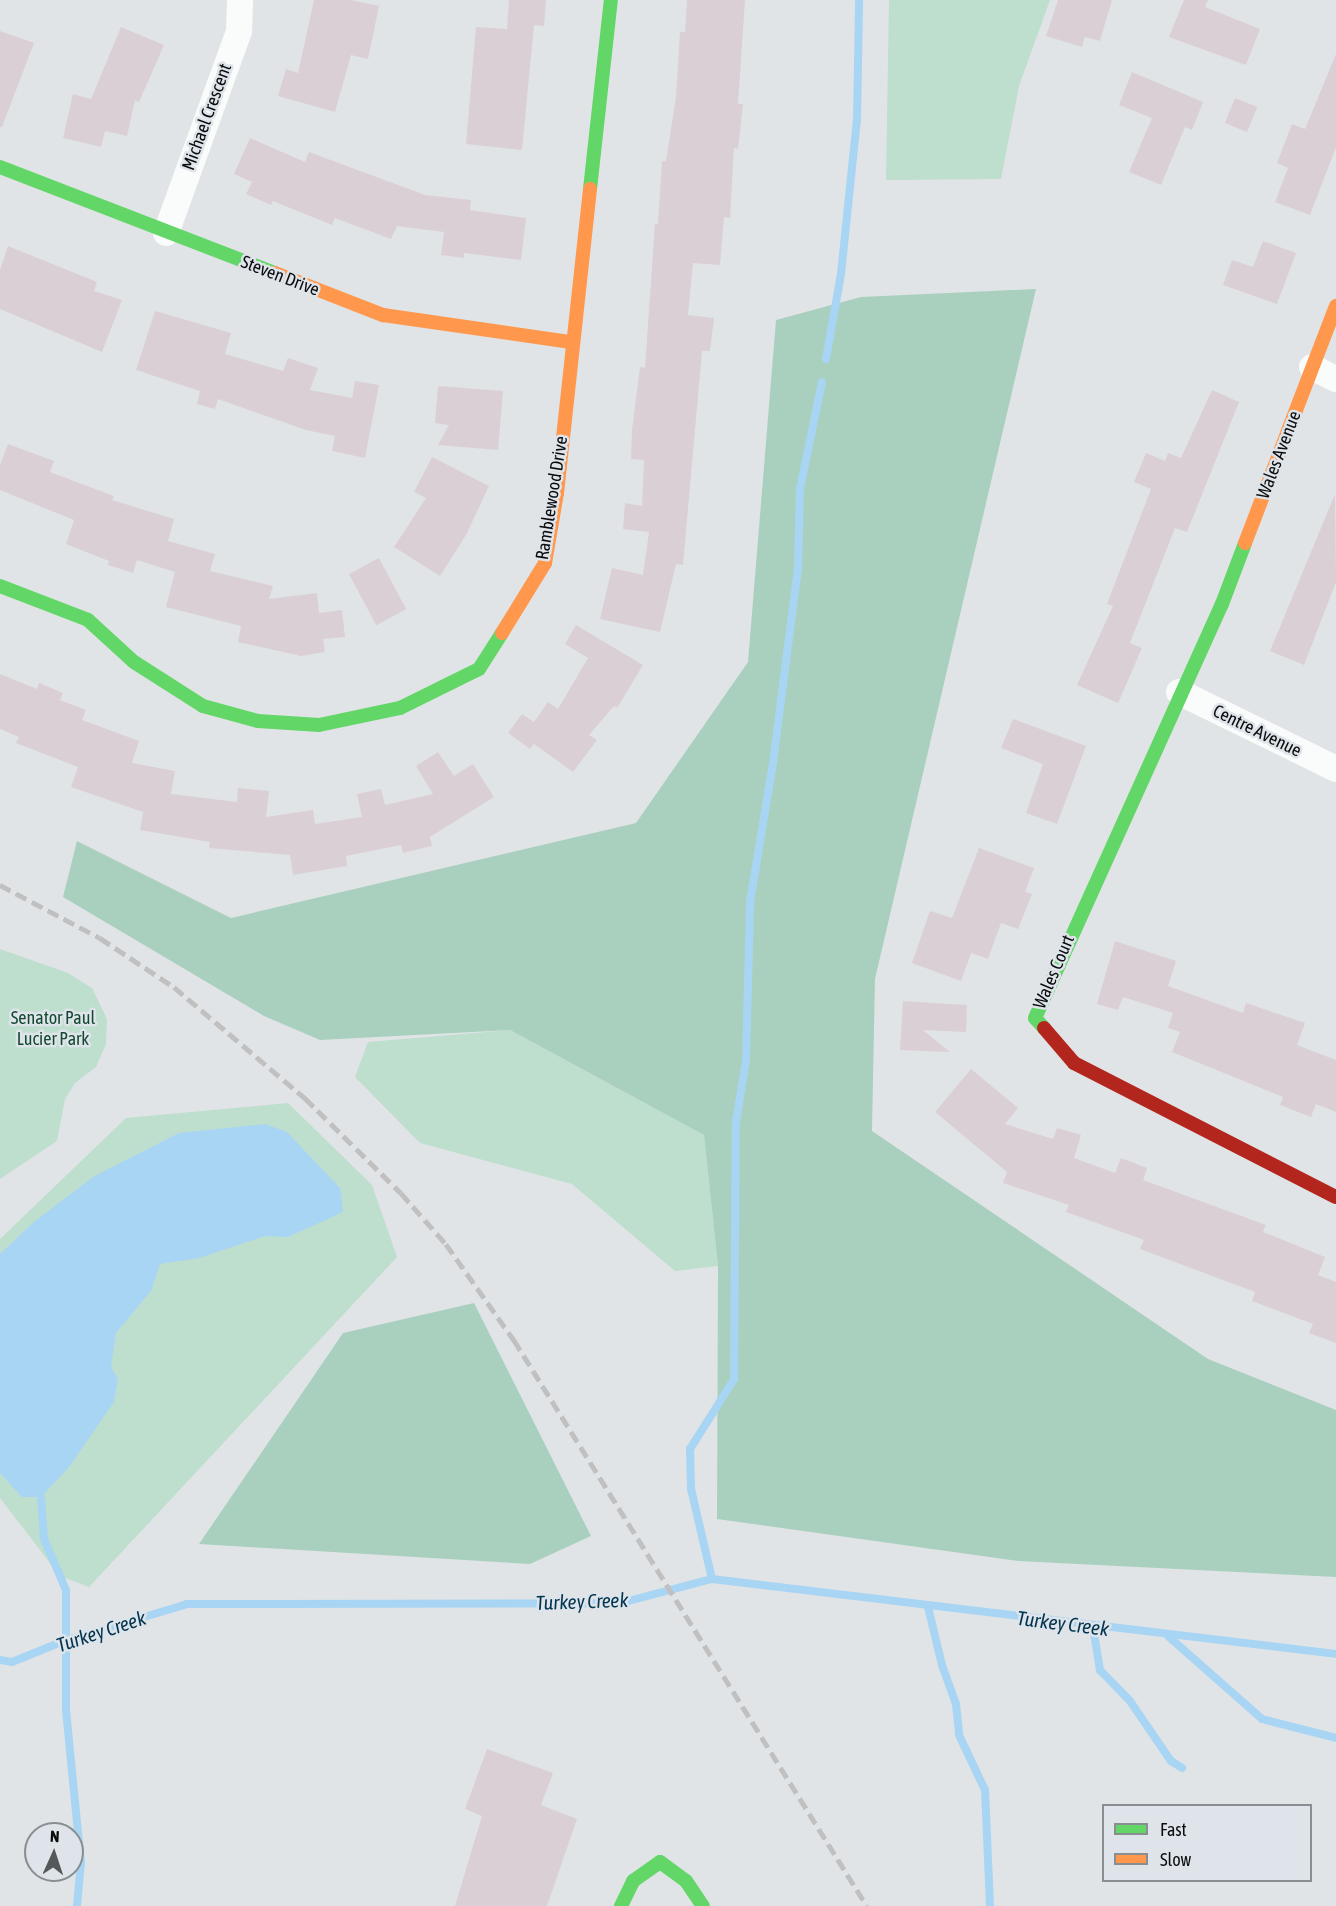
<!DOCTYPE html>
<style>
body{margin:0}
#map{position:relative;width:1336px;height:1906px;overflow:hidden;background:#e1e4e6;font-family:"Asap Condensed",sans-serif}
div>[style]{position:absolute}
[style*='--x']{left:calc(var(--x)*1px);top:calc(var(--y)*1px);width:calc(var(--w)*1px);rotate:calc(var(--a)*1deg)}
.green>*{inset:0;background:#bedece}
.forest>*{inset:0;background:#a9d0be}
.water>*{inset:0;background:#a8d5f3}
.stream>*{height:8px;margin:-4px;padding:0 4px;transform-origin:4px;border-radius:4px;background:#a8d5f3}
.building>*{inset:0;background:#dacfd5;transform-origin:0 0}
.street>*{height:26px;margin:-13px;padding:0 13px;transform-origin:13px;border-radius:13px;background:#fafbfb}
.fast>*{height:14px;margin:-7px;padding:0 7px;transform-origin:7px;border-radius:7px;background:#63d668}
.slow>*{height:14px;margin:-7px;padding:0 7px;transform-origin:7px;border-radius:7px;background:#ff974d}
.jam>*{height:14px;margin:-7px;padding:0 7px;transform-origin:7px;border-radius:7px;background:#b3261e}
.rail>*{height:4.5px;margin-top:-2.25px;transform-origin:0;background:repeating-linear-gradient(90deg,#c0c0c1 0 12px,transparent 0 18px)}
span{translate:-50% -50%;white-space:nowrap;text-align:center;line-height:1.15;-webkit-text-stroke:5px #dee4e9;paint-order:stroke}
.street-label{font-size:18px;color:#0a0c0d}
.park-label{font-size:18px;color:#124931}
.water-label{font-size:20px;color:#00344f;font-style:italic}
.legend{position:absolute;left:1102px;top:1804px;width:210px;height:78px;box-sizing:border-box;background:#dee4e9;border:2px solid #898e91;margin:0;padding:8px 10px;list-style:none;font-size:18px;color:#0a0c0d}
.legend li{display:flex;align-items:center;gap:12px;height:30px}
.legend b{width:30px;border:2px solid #898e91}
.north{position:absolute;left:24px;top:1822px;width:60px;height:60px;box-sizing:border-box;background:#dee4e9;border:2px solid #898e91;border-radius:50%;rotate:3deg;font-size:16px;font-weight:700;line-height:24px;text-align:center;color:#0a0c0d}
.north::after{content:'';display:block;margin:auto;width:21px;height:27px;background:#555859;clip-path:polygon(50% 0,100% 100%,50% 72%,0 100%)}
</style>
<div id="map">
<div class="green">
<i style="clip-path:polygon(889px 0,1050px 0,1019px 86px,1001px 179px,886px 180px)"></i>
<i style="clip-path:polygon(0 949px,68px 973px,92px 988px,107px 1019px,106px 1044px,96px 1067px,75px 1083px,65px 1099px,57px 1141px,0 1179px)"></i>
<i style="clip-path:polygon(510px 1030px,704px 1135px,718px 1266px,675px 1271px,572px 1184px,420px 1143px,355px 1077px,368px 1042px)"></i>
<i style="clip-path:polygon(288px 1103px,372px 1185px,397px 1257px,89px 1587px,60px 1576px,0 1498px,0 1239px,126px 1118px)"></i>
</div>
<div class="forest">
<i style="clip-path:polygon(1036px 289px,875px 979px,872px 1131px,1208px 1359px,1336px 1410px,1336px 1577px,1018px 1561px,717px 1519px,718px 1266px,704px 1135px,510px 1030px,320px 1040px,264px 1016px,63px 897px,77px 841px,231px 918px,636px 823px,748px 662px,776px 320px,861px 297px)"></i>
<i style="clip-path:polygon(474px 1303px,591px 1536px,530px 1564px,199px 1544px,343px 1333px)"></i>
</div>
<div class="water">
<i style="clip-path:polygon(265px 1124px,287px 1132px,340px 1188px,343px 1212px,288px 1237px,265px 1236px,199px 1258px,160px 1264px,151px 1291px,116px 1333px,111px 1367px,118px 1379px,114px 1402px,69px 1467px,41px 1497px,22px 1497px,0 1473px,0 1254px,34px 1222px,93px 1177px,179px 1133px)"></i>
</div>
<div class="stream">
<i style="--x:826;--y:359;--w:86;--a:-80"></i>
<i style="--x:841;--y:274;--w:155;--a:-84.1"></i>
<i style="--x:857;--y:120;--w:120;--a:-89"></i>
<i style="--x:41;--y:1497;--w:42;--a:85.9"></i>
<i style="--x:44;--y:1539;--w:56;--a:66.7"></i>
<i style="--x:66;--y:1590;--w:120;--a:90"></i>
<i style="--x:66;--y:1710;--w:153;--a:84.4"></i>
<i style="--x:81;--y:1862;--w:44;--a:95.2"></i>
<i style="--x:712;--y:1579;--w:92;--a:-103.1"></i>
<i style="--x:691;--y:1489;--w:40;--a:-91.4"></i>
<i style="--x:690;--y:1449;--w:83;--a:-57.8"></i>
<i style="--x:734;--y:1379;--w:257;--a:-89.6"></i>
<i style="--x:736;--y:1122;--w:63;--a:-80.8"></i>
<i style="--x:746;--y:1060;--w:158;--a:-88.5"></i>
<i style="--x:750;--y:902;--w:141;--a:-80.6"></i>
<i style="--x:773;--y:763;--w:198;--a:-82.7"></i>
<i style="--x:798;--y:567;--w:78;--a:-88.5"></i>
<i style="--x:800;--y:489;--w:109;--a:-78.4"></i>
<i style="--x:928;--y:1607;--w:60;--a:76.4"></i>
<i style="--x:942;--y:1665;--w:41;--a:70.3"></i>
<i style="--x:956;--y:1704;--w:31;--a:84"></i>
<i style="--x:959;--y:1735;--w:61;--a:64.7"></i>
<i style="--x:985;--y:1790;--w:116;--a:87.5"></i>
<i style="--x:1093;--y:1627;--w:44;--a:80.8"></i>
<i style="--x:1100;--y:1670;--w:43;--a:45.9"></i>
<i style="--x:1130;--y:1701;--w:73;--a:55.7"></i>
<i style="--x:1171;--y:1761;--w:13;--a:32"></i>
<i style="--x:1168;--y:1636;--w:125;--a:41.4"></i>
<i style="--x:1262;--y:1719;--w:76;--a:14.4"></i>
<i style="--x:0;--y:1660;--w:12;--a:9"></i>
<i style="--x:12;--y:1662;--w:56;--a:-22"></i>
<i style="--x:64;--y:1641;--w:128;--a:-16.7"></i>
<i style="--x:187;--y:1604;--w:434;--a:-0.1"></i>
<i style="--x:621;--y:1603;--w:94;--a:-14.8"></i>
<i style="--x:712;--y:1579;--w:628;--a:6.85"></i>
</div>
<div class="building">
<i style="clip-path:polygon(314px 0,351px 0,379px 6px,368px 59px,351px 55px,335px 112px,278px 96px,286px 69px,298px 73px)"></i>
<i style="clip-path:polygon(509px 0,546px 0,544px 26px,534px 25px,522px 150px,466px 144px,476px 27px,507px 29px)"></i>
<i style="clip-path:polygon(687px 0,745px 0,738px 104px,743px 104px,738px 149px,734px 148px,730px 218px,724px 217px,720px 265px,693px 263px,688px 315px,714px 318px,710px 351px,702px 351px,683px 565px,676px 564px,660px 632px,600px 619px,612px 568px,643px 575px,649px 532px,623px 529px,625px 503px,642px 506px,644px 460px,631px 459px,632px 430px,640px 367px,645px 368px,655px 224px,658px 224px,662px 161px,666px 161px,676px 97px,680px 32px,685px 32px)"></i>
<i style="clip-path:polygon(1058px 0,1112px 0,1100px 41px,1085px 37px,1082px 47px,1046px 36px)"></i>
<i style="clip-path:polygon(1184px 0,1208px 0,1205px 7px,1260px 29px,1246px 65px,1169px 37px)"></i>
<i style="clip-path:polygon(121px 27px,164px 45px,139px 102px,135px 100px,127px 136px,105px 131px,101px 147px,63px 138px,73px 94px,91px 99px)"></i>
<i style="clip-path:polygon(0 31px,34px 43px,2px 127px,0 127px)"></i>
<i style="clip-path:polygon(1336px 54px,1336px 147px,1310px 215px,1275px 202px,1288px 168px,1277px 163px,1292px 124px,1305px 129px)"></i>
<i style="clip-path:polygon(1132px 72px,1203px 102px,1192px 130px,1185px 127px,1161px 185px,1129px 172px,1152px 118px,1119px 105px)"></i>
<i style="left:1235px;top:98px;width:24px;height:27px;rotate:22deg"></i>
<i style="clip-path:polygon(250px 138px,305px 162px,309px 152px,425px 195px,471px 200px,470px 210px,526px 218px,521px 260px,464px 253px,464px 258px,441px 255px,444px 232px,397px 226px,391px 239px,335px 218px,332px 225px,273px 201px,271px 205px,246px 194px,252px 182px,234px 174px)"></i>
<i style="clip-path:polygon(1263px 241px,1296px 253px,1277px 304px,1223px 285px,1232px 260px,1253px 267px)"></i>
<i style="clip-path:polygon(8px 246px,97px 282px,94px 291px,122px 300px,102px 352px,0 309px,0 270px)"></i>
<i style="clip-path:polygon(155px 311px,231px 333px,225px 354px,283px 371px,288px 358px,318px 368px,310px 390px,352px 398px,355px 381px,379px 385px,365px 458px,332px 451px,335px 436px,306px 430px,218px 399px,215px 409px,197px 404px,200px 391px,136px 370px)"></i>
<i style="clip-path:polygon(438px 386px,503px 391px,498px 450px,438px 445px,449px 425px,435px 423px)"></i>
<i style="clip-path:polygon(1212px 390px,1239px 402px,1187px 532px,1175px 528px,1130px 643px,1142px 648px,1118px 703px,1077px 685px,1113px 606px,1107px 604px,1151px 489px,1134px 482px,1146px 453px,1165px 461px,1168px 453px,1181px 458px)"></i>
<i style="clip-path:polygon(8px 444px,54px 461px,50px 472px,114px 496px,112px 500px,174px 519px,168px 541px,215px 554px,210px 571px,273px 586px,269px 599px,317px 593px,319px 613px,342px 610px,345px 637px,323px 639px,325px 652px,301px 656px,238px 642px,241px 626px,166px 607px,175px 572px,137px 560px,133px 573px,108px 565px,109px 561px,66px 544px,74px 520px,0 490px,0 465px)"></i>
<i style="clip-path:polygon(432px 457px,489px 486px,466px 535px,440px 576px,394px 547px,426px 498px,414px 492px)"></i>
<i style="clip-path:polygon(1335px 494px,1336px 582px,1304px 665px,1270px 651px)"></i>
<i style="left:379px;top:558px;width:58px;height:34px;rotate:62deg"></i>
<i style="clip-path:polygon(576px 625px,643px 665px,617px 708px,614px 706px,589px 735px,597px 740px,573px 772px,534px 744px,530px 749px,508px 733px,522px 714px,534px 722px,548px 702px,558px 709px,588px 658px,565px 644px)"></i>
<i style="clip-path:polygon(0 674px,37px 689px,39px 683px,63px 693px,60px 700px,86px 710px,82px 720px,139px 741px,132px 763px,175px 771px,171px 794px,237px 802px,238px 788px,269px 791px,266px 817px,313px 810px,315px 824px,362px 817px,357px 794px,381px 789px,385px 805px,433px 794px,416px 766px,438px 752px,454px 776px,473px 764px,494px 797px,430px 837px,432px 846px,403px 853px,401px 845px,346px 856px,347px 866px,293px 875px,290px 855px,209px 848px,210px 842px,140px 830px,143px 812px,71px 787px,78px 767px,16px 743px,19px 737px,0 729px)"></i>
<i style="clip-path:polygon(1013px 719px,1086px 746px,1057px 824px,1026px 813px,1043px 764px,1001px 748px)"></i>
<i style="clip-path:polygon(979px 848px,1034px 868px,1025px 892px,1032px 894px,1018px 929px,1001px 923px,988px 959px,971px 953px,961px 981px,912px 963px,930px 911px,952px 918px)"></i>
<i style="clip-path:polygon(1115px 941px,1176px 961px,1168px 986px,1243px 1013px,1246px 1003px,1305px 1023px,1297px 1045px,1336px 1060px,1336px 1112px,1316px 1104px,1311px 1117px,1280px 1105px,1283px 1097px,1172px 1052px,1180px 1032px,1168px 1028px,1173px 1013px,1123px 997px,1118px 1010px,1097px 1004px)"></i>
<i style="clip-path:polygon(903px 1001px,967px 1005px,966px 1032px,923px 1030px,950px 1052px,900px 1050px)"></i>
<i style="clip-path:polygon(971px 1069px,1018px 1108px,1005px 1124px,1053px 1139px,1057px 1128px,1081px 1135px,1074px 1158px,1115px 1173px,1121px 1158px,1147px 1168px,1143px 1180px,1266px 1225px,1263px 1232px,1325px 1257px,1318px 1275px,1336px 1282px,1336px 1343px,1309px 1333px,1313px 1324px,1252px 1301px,1255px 1292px,1140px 1249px,1144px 1240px,1066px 1212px,1069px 1205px,1003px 1183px,1007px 1172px,935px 1112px)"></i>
<i style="clip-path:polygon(487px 1749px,553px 1773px,541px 1805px,577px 1819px,547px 1906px,455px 1906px,482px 1816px,465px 1809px)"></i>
</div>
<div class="street">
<i style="--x:166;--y:233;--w:215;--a:-70.1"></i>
<i style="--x:239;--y:31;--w:31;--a:-88"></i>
<i style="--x:1312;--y:367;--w:27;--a:27"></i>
<i style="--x:1179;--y:692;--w:175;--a:26.1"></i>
</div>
<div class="fast">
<i style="--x:0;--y:167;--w:295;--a:21.1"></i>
<i style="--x:590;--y:189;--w:190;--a:-83.7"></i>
<i style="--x:0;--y:586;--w:94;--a:21.1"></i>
<i style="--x:88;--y:620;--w:62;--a:42.4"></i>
<i style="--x:134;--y:662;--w:82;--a:32.5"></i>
<i style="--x:203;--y:706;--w:57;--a:15.3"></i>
<i style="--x:258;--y:721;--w:61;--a:3.8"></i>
<i style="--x:319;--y:725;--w:83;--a:-11.9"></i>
<i style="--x:400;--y:708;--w:88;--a:-26.3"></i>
<i style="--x:479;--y:669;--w:43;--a:-57.4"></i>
<i style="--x:1044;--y:1028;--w:13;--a:-132"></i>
<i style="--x:1035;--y:1018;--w:454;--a:-65.7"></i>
<i style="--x:1222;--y:604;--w:65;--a:-69.3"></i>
<i style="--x:621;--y:1906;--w:28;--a:-64"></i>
<i style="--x:633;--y:1881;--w:33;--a:-35"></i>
<i style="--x:660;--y:1862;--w:32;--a:36"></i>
<i style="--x:686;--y:1881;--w:30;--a:56"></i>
</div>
<div class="slow">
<i style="--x:275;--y:273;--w:116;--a:21.3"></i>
<i style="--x:383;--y:315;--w:190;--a:8.2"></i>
<i style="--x:1245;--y:543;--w:254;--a:-69"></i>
<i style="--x:502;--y:633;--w:82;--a:-58.4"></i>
<i style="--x:545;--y:563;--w:71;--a:-80.3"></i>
<i style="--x:557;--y:493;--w:306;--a:-83.8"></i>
</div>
<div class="jam">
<i style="--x:1044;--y:1028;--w:46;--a:49.4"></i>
<i style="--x:1074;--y:1063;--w:294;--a:27.1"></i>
</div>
<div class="rail">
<i style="--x:0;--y:885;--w:113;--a:27.9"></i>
<i style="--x:100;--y:938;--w:89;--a:33.5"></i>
<i style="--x:174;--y:987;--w:172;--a:40.3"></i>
<i style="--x:305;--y:1098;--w:135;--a:44.7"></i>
<i style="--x:401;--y:1193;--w:68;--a:48.6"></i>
<i style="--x:446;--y:1244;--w:118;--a:54.7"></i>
<i style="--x:514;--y:1340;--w:667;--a:58.05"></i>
</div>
<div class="street-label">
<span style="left:207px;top:117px;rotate:-70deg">Michael Crescent</span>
<span style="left:280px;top:276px;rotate:21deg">Steven Drive</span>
<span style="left:1279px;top:455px;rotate:-69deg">Wales Avenue</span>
<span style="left:552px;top:498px;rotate:-81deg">Ramblewood Drive</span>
<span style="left:1257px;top:731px;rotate:26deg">Centre Avenue</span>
<span style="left:1054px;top:972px;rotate:-67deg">Wales Court</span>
</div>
<div class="park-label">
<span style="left:53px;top:1029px">Senator Paul<br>Lucier Park</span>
</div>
<div class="water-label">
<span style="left:582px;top:1601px;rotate:-2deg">Turkey Creek</span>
<span style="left:1063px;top:1623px;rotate:7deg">Turkey Creek</span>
<span style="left:101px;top:1631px;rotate:-18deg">Turkey Creek</span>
</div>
<ul class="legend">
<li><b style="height:8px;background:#63d668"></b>Fast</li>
<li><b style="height:8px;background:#ff974d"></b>Slow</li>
</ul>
<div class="north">N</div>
</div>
